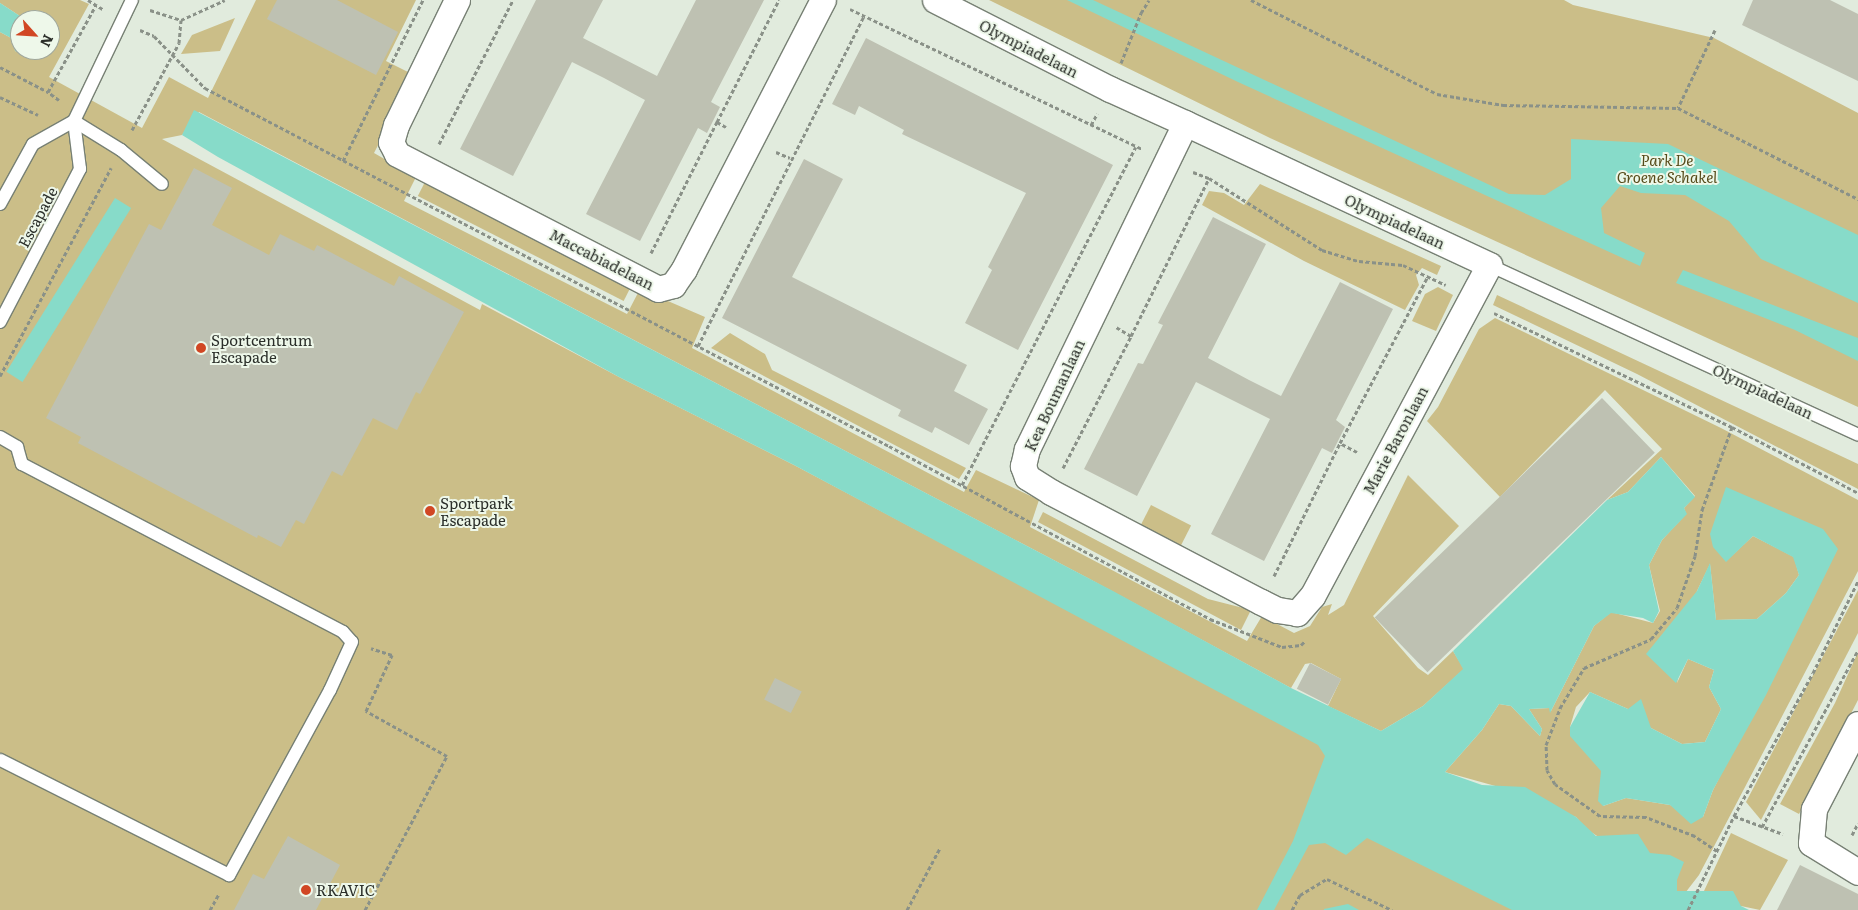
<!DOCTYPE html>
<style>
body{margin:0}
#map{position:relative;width:1858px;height:910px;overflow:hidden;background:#e1ebdd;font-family:Literata,serif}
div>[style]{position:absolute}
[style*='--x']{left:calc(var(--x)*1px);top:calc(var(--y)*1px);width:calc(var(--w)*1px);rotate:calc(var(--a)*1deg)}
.green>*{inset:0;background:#cbbe88;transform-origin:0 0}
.water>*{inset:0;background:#87dbc9;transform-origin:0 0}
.building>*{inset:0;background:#bec1b2;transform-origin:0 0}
.path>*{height:3px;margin-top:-1.5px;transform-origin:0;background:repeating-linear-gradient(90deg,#8a9188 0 4px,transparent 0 6.5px)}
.roads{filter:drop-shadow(1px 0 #778074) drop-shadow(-1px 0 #778074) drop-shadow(0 1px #778074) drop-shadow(0 -1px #778074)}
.service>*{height:12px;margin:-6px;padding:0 6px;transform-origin:6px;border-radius:6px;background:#fff}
.minor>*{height:25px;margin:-12.5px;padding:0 12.5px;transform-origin:12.5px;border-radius:12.5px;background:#fff}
.dots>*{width:14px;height:14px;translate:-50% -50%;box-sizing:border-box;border:2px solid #eef8ea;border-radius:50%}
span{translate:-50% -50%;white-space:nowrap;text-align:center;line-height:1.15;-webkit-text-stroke:4px #eef8ea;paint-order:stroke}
.street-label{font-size:15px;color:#2b2f2a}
.park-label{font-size:15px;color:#564b1a;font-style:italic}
.poi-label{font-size:15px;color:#2b2f2a}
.left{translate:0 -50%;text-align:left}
.north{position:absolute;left:10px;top:10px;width:50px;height:50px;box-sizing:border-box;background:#eef8ea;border:1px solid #a0a89d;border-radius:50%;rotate:116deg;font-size:14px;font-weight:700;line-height:20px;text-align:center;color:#2b2f2a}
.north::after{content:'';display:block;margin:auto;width:18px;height:22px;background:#d14724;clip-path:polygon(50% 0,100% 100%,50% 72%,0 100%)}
</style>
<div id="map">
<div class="green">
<i style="clip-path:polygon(0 0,80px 0,89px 4px,49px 77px,142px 128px,169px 77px,208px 98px,256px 0,416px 0,386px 61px,414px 75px,374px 153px,416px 177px,404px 201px,627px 314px,640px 289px,705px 317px,692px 348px,964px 492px,976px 470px,1039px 500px,1030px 527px,1247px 641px,1262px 616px,1294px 633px,1310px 626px,1322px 607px,1332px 604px,1328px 615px,1344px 605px,1408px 475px,1459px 526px,1373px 616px,1418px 668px,1428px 675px,1453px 651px,1464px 669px,1423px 706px,1381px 731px,1328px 706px,1341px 679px,1311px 663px,1305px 664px,1291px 688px,1084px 576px,199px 112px,182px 135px,162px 139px,480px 310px,482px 304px,619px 377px,794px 465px,1634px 910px,0 910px,0 32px,13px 39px,15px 51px,35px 58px,38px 50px,50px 50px,50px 20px,26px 20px,0 3px)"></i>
<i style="clip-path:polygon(989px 0,1564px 0,1573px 5px,1714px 38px,1858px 113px,1858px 407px,1270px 138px)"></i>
<i style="clip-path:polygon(235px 18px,220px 51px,181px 54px,192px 35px)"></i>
<i style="left:426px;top:180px;width:231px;height:18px;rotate:27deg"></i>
<i style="clip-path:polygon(1260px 184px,1441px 266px,1437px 275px,1422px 268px,1416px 275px,1419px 285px,1405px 310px,1304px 261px,1202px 205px,1209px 191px,1224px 193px,1244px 205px)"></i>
<i style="clip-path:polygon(1438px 287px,1453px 295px,1436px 331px,1412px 321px,1425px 294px)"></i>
<i style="clip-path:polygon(1497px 295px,1858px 464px,1858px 489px,1637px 374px,1493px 305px)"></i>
<i style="clip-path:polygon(evenodd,1495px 318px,1721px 428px,1858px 500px,1858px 571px,1699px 875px,1682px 897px,1674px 887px,1585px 828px,1576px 817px,1499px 787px,1445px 772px,1482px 730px,1499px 704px,1511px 706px,1540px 736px,1542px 729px,1529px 709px,1550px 708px,1551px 711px,1594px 626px,1611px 612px,1653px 623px,1660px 611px,1649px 565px,1662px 540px,1686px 514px,1684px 508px,1695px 496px,1661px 457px,1628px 492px,1607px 500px,1662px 449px,1605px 390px,1500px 497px,1427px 421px,1438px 407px,1479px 329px,1495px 318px,1727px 488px,1837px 549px,1713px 790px,1703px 817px,1670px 805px,1626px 798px,1603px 806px,1603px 769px,1570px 727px,1576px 707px,1590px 692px,1628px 709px,1651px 728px,1682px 744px,1705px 742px,1721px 709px,1709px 687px,1714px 670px,1688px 659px,1677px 683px,1697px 591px,1710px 564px,1716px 620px,1757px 619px,1786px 593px,1799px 575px,1794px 557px,1753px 536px,1726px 561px,1727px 488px)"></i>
<i style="clip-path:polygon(730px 333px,765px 354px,772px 370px,966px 468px,959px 479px,711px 348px)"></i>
<i style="left:1151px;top:505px;width:45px;height:23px;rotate:27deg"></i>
<i style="clip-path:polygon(1043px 512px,1208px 599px,1251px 610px,1241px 630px,1038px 522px)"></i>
<i style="clip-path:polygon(1858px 590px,1858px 633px,1761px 820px,1746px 802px)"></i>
<i style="clip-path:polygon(1858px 652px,1858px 700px,1799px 814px,1780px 804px,1835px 703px)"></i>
<i style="clip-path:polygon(1731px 833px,1788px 860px,1760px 910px,1741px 906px,1715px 910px,1704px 891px)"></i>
</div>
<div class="water">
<i style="clip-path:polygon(1067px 0,1093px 0,1509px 194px,1545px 195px,1571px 179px,1571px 139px,1668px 144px,1858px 235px,1858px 303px,1761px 259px,1729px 221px,1685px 195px,1641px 193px,1620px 186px,1601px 208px,1604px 233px,1645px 253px,1640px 266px,1238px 82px)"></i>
<i style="clip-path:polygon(0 3px,26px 20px,20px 20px,20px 50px,38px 50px,36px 58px,15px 51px,13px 39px,0 32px)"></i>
<i style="clip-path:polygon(194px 110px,1113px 591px,1291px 688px,1381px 731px,1423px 706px,1463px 669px,1453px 651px,1607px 500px,1628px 492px,1661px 457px,1695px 497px,1684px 508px,1687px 514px,1662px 540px,1649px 565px,1659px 611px,1653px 623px,1643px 618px,1611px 613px,1594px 626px,1550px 713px,1549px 708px,1529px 709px,1542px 729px,1540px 736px,1511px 706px,1499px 704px,1482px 730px,1445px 772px,1482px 785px,1525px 787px,1576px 817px,1596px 836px,1638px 834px,1650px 853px,1670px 855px,1684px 862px,1677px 880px,1677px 891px,1733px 891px,1741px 906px,1749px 910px,1512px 910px,1367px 838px,1346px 855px,1325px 843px,1309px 845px,1274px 910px,1257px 910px,1293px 841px,1325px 756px,1318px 745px,794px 465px,619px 377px,218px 157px,182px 135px)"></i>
<i style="left:115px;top:198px;width:19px;height:205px;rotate:32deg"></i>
<i style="clip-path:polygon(1683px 270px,1858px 338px,1858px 361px,1795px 330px,1676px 283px)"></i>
<i style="clip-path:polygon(1726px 487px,1823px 529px,1838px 549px,1766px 695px,1713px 790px,1703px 817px,1691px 824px,1670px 805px,1626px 798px,1603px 806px,1598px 801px,1601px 771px,1570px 736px,1570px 727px,1590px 692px,1628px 709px,1641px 699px,1651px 728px,1682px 744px,1705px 742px,1721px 709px,1709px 687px,1714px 670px,1688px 659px,1676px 683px,1646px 654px,1697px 591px,1710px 563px,1716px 620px,1757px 619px,1786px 593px,1799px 575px,1793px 557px,1753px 536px,1726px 562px,1713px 547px,1710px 534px)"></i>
<i style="clip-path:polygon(1348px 904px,1359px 910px,1324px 910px,1324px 909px)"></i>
</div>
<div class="building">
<i style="clip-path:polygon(277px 0,337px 0,398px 32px,376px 75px,267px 19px)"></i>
<i style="clip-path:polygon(536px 0,603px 0,583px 38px,657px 76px,696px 0,764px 0,711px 102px,720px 107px,707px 133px,698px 128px,640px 241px,586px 214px,645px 100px,604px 78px,572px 62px,513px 176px,460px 149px)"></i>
<i style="clip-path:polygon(1753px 0,1830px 0,1858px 14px,1858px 81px,1742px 25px)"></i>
<i style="clip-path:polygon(866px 38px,1113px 165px,1018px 350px,965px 323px,992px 270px,988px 267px,1026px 193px,902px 134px,904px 130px,859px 106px,855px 115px,832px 104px)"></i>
<i style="clip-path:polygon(804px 159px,843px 179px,792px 277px,967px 365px,954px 391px,988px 409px,969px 445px,935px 427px,932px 433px,898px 416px,901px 410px,722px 318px)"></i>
<i style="clip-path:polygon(194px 168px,232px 188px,212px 225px,269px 255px,280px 234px,314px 251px,317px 245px,394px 286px,399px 276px,464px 312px,420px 394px,416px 392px,397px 430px,373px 418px,342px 476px,332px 471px,304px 524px,296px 520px,281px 547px,258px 535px,257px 538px,78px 443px,81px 437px,46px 418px,149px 224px,161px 230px)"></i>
<i style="clip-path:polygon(1213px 217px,1266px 244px,1208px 358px,1249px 380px,1281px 396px,1340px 282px,1393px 309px,1336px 420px,1345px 427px,1332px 453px,1322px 448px,1264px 561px,1211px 534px,1270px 419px,1196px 382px,1137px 496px,1084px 469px,1138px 363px,1143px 364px,1163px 325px,1158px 323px)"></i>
<i style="left:1602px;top:398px;width:76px;height:316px;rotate:46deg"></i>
<i style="left:1310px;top:663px;width:35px;height:29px;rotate:27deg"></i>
<i style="left:775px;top:678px;width:30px;height:24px;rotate:27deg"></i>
<i style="clip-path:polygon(288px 836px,340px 865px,316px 910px,234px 910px,253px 874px,264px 879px)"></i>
<i style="clip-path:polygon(1800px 865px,1858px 894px,1858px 910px,1777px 910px)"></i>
</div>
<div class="path">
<i style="--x:88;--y:0;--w:19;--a:32"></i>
<i style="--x:1251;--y:0;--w:208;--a:26.8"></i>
<i style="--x:1437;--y:94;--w:67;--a:9.5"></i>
<i style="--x:1503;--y:105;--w:175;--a:1"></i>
<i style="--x:850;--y:9;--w:324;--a:25.6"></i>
<i style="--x:150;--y:10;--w:33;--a:18"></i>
<i style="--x:181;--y:20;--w:48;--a:-24.4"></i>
<i style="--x:140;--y:30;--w:15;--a:23"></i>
<i style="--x:154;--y:36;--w:73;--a:45.6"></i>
<i style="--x:205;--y:88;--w:772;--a:27.63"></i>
<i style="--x:889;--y:446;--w:365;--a:28.3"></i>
<i style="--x:1210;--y:619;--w:77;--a:21.3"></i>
<i style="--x:1282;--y:647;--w:19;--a:-6"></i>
<i style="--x:1301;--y:645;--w:6;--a:-45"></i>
<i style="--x:1715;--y:30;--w:86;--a:115.4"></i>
<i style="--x:1678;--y:108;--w:202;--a:26.8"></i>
<i style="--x:1121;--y:63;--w:54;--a:-68.2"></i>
<i style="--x:1141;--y:13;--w:15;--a:-58"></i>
<i style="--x:0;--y:67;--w:54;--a:27.5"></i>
<i style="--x:0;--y:97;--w:42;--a:25.3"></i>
<i style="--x:59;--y:100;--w:14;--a:-144"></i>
<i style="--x:48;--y:92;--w:99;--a:-61.1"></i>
<i style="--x:1091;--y:125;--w:13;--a:-61"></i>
<i style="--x:726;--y:127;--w:10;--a:-151"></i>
<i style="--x:717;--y:122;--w:137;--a:-63.1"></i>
<i style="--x:132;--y:130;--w:99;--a:-61.6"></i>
<i style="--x:179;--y:43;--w:23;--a:-85"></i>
<i style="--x:439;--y:144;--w:162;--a:-62.8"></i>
<i style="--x:776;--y:152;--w:15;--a:23"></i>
<i style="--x:343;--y:161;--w:180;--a:-63.6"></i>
<i style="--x:1193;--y:172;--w:17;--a:21"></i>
<i style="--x:1209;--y:178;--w:134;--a:32.5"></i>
<i style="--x:1322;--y:250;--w:39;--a:17"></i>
<i style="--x:1359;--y:261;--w:44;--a:5.2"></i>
<i style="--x:1403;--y:265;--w:47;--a:24.9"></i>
<i style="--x:651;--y:253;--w:147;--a:-63.3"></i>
<i style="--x:1494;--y:313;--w:264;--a:25.6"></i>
<i style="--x:1732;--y:427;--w:142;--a:27.6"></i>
<i style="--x:1131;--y:336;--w:176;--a:-63.7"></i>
<i style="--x:698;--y:346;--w:369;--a:-63.3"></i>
<i style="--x:0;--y:376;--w:236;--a:-61.9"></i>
<i style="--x:1357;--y:452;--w:19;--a:-152"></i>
<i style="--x:1340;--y:443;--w:189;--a:-62.2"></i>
<i style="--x:1063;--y:468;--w:148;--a:-62.7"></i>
<i style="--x:1131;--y:336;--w:17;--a:-149"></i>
<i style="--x:962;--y:485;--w:380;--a:-62.8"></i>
<i style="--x:1274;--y:576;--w:148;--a:-63.6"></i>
<i style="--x:1734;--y:816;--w:52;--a:20.2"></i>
<i style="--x:1762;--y:827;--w:201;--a:-61.5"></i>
<i style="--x:1852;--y:835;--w:13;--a:-63"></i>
<i style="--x:1717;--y:851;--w:27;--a:-146"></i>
<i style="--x:1695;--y:836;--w:53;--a:-158.8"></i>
<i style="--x:1646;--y:817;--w:46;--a:-178.8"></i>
<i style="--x:1600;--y:816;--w:55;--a:-144.6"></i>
<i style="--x:1555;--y:784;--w:16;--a:-120"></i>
<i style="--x:1547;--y:770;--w:25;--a:-92"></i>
<i style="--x:1546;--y:745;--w:40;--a:-69"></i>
<i style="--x:1560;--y:708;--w:47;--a:-59"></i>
<i style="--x:1584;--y:668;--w:73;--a:-23.4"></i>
<i style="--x:1651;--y:639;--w:40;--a:-50"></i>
<i style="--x:1677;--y:608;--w:55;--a:-70.9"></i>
<i style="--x:1695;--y:556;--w:47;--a:-81.3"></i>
<i style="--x:1702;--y:510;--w:88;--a:-70.1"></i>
<i style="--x:210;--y:910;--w:18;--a:-61"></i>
<i style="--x:365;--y:910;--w:174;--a:-62"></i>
<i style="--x:447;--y:756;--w:93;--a:-150.9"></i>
<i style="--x:366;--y:711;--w:62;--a:-65.1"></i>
<i style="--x:392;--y:655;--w:22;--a:-162"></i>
<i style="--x:907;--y:910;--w:70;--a:-62"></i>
<i style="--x:1292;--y:910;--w:17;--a:-62"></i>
<i style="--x:1300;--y:895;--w:31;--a:-31"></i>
<i style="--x:1327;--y:879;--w:72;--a:25.5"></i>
<i style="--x:1688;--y:910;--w:105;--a:-63.9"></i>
<i style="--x:1734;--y:816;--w:163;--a:-61.1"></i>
<i style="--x:1813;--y:673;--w:102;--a:-63.9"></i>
</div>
<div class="roads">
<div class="service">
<i style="--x:74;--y:121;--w:55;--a:31.7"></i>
<i style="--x:121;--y:150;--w:53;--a:39.7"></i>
<i style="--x:0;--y:204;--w:68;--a:-61.2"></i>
<i style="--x:33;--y:144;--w:47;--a:-29.3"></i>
<i style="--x:1489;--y:265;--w:406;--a:24.7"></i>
<i style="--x:0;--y:322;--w:173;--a:-62.4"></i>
<i style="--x:80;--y:169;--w:48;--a:-97.1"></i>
<i style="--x:74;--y:121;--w:134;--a:-64.4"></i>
<i style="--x:0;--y:437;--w:20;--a:30"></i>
<i style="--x:17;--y:447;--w:18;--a:74"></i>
<i style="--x:22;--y:464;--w:362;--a:27.6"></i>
<i style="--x:343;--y:632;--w:13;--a:48"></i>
<i style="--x:352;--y:642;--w:53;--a:114.6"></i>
<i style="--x:330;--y:690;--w:211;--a:118.6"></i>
<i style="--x:229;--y:875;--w:256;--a:-153.3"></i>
</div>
<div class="minor">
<i style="--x:457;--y:0;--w:139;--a:116"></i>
<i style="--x:396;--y:125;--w:18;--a:106"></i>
<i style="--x:391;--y:142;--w:13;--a:63"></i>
<i style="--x:397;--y:154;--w:294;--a:27.3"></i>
<i style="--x:658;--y:289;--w:16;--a:-15"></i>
<i style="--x:673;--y:285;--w:19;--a:-55"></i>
<i style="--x:684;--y:269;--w:303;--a:-62.7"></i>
<i style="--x:935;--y:0;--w:196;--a:27"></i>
<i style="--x:1110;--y:89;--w:82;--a:24.4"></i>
<i style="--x:1185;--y:123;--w:336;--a:25"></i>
<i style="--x:1489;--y:265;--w:375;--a:118.1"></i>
<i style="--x:1312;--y:596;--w:23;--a:131"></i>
<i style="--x:1297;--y:613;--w:20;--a:-171"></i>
<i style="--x:1277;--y:610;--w:18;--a:-153"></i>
<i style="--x:1261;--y:602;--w:237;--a:-152.4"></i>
<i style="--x:1051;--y:492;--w:28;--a:-148"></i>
<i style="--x:1027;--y:477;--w:12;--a:-110"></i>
<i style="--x:1023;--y:466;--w:17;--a:-77"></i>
<i style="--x:1027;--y:449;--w:362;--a:-64.1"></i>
<i style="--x:1858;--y:724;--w:96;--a:117.4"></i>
<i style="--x:1814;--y:809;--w:34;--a:95"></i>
<i style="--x:1811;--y:843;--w:55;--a:31.7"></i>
</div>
</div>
<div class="dots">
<i style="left:201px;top:348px;background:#d14724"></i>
<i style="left:430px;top:511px;background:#d14724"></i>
<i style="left:306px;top:890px;background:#d14724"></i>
</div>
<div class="street-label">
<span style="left:1029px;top:48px;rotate:27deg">Olympiadelaan</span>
<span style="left:37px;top:217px;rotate:-62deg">Escapade</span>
<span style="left:1395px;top:221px;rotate:25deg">Olympiadelaan</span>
<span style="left:602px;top:259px;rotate:27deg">Maccabiadelaan</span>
<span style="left:1763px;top:391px;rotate:25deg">Olympiadelaan</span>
<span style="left:1054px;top:395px;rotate:-65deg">Kea Boumanlaan</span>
<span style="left:1395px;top:440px;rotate:-62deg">Marie Baronlaan</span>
</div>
<div class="park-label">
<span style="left:1667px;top:168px">Park De<br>Groene Schakel</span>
</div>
<div class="poi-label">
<span class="left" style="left:211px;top:348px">Sportcentrum<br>Escapade</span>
<span class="left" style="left:440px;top:511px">Sportpark<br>Escapade</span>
<span class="left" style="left:316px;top:890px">RKAVIC</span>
</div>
<div class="north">N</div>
</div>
